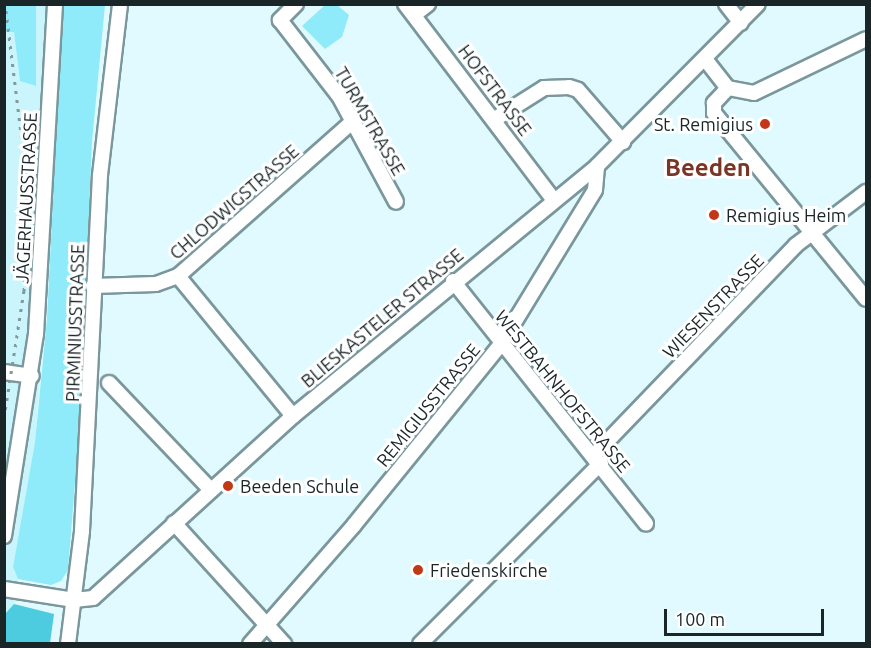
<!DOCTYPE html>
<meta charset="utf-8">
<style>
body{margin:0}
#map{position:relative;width:871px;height:648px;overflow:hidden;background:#e1faff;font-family:Ubuntu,sans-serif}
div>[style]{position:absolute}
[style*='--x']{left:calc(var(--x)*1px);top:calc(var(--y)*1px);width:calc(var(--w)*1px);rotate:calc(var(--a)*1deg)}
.built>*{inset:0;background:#cbf5fc}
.green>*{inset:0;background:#8febfa}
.forest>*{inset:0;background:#4dcbdf}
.roads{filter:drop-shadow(2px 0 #7a979c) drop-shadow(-2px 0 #7a979c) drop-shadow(0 2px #7a979c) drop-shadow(0 -2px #7a979c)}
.minor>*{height:14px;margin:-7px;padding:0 7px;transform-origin:7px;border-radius:7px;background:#fff}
.rail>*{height:3px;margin-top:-1.5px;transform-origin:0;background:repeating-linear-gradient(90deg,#85989b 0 3px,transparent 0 9px)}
.dots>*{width:16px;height:16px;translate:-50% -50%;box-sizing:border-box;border:3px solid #fff;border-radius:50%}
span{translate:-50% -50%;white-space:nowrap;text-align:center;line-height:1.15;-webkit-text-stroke:6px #fff;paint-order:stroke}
.street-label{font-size:18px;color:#192527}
.poi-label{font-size:18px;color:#192527}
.right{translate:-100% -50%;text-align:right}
.left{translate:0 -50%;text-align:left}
.district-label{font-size:24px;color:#793525;font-weight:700}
.frame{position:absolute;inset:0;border:6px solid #192527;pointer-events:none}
.scale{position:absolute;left:664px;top:609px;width:160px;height:27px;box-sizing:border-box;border:3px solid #192527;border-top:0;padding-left:8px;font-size:18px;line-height:21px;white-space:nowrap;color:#192527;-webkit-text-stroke:4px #fff;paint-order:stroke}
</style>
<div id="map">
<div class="built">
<i style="clip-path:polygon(36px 5px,63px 5px,56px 171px,35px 442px,13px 567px,18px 579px,14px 604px,5px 614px,5px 32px,14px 32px,20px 81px,35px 86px)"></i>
</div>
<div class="green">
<i style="clip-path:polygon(63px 4px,105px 5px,92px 142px,80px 421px,68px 570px,61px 581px,51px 585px,18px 579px,13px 567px,35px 442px,47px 319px)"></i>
<i style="clip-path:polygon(4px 5px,36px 5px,36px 86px,20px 81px,14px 32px,5px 32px)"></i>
<i style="clip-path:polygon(325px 5px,337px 5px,349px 15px,342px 37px,325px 49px,302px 26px)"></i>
</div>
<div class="forest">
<i style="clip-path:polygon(14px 604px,54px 614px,50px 643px,5px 643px,5px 614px)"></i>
</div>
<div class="roads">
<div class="minor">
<i style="--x:296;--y:4;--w:23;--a:135"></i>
<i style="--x:280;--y:20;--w:96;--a:52.2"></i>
<i style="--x:339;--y:96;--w:120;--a:61.7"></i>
<i style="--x:405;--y:4;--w:246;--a:52.8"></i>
<i style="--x:726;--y:4;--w:24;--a:52"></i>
<i style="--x:414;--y:15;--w:18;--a:-38"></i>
<i style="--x:705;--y:59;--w:37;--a:52"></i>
<i style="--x:728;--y:88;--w:26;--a:11"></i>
<i style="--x:754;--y:93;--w:124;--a:-25.7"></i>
<i style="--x:728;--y:88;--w:21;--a:133"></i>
<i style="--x:714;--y:103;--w:10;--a:90"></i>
<i style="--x:714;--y:113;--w:240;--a:50.7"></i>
<i style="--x:495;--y:119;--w:58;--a:-32.3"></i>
<i style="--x:544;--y:88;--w:25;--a:-2"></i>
<i style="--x:569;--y:87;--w:9;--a:18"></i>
<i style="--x:578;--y:90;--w:69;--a:49.1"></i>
<i style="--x:178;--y:276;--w:181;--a:50.6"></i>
<i style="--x:453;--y:281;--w:310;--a:51.5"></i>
<i style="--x:93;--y:286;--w:63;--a:-1.8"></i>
<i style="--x:156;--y:284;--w:23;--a:-20"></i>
<i style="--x:178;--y:276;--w:234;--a:-41.5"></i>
<i style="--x:4;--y:372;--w:28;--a:8"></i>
<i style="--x:109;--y:383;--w:148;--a:46.4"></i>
<i style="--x:594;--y:455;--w:291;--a:-46.1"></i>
<i style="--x:796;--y:245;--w:88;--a:-37.1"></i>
<i style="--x:174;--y:523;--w:164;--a:47.7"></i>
<i style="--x:4;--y:536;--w:205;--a:-81"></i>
<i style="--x:36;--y:334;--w:331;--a:-86.7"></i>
<i style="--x:4;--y:589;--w:71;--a:8.9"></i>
<i style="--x:74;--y:600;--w:19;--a:-6"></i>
<i style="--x:93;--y:598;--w:270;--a:-42.3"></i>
<i style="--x:293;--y:416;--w:394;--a:-39.4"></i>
<i style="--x:597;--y:166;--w:228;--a:-45.2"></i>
<i style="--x:68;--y:644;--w:114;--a:-82.9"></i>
<i style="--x:82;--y:531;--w:356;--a:-87.1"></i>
<i style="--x:100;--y:175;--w:172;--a:-83.3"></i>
<i style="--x:250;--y:644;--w:158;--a:-48.8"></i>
<i style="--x:354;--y:525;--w:233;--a:-50.9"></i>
<i style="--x:501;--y:344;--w:180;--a:-58.6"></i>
<i style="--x:595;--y:190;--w:24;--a:-85"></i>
<i style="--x:420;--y:644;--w:256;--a:-45"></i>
</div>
</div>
<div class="rail">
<i style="--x:4;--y:418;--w:129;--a:-81.1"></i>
<i style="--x:24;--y:291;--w:74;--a:-86.9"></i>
<i style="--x:28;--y:217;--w:43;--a:-92.7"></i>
<i style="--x:26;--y:174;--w:171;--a:-97"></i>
</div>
<div class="dots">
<i style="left:765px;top:124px;background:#c23817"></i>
<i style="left:714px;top:215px;background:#c23817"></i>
<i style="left:228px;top:486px;background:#c23817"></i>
<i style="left:418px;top:570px;background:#c23817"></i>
</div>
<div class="street-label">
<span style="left:495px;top:90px;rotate:53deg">HOFSTRASSE</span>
<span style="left:370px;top:121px;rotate:60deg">TURMSTRASSE</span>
<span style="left:26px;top:198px;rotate:-87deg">JÄGERHAUSSTRASSE</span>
<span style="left:234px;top:202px;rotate:-41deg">CHLODWIGSTRASSE</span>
<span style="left:713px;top:306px;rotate:-46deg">WIESENSTRASSE</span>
<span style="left:382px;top:318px;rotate:-40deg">BLIESKASTELER STRASSE</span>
<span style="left:75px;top:323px;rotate:-88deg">PIRMINIUSSTRASSE</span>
<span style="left:563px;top:391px;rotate:51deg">WESTBAHNHOFSTRASSE</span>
<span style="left:428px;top:405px;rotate:-51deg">REMIGIUSSTRASSE</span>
</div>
<div class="poi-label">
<span class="right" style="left:753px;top:124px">St. Remigius</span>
<span class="left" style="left:726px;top:215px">Remigius Heim</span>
<span class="left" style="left:240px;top:486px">Beeden Schule</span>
<span class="left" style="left:430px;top:570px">Friedenskirche</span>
</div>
<div class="district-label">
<span style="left:708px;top:168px">Beeden</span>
</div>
<div class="frame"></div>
<div class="scale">100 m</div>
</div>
